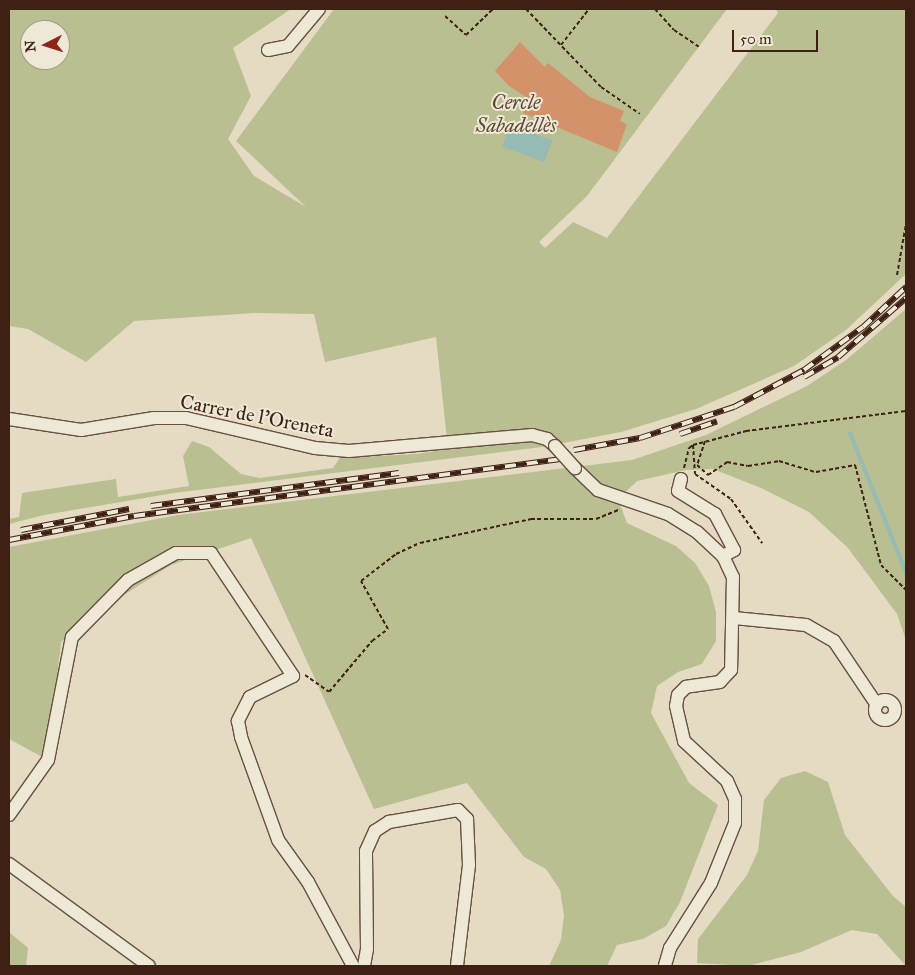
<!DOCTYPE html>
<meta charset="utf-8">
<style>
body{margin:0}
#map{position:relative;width:915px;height:975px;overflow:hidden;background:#e5dbc2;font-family:"IM FELL Great Primer",serif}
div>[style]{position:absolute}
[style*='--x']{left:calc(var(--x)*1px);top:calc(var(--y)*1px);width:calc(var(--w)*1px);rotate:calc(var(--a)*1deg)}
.green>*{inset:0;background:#b9bf90}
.water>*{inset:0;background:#96bbb4;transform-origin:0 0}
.stream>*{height:4px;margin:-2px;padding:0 2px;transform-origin:2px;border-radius:2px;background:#96bbb4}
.building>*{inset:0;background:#d4926a}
.path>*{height:2px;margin-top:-1px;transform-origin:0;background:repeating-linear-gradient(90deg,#3e2114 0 4px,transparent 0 6.5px)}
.roads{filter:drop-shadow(1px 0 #685040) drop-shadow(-1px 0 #685040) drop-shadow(0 1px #685040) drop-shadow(0 -1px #685040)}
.street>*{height:12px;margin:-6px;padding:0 6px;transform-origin:6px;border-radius:6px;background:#eee8d7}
.street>.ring{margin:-6px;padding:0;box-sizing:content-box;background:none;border:12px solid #eee8d7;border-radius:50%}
.rail>*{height:5.5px;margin-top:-2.75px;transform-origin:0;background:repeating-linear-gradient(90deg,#eee8d7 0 11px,#3e2114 0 22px);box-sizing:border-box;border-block:1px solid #3e2114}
.bridges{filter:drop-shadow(1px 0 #685040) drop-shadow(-1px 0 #685040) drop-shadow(0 1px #685040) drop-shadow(0 -1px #685040)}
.street-bridge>*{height:12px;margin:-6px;padding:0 6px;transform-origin:6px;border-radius:6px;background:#eee8d7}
span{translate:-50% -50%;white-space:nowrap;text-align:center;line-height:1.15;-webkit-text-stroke:4px #eee8d7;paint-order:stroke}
.park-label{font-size:20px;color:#5d4833;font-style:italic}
.street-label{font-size:20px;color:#3e2114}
.frame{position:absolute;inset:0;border:10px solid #3e2114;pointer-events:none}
.north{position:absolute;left:20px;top:20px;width:50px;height:50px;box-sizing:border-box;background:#eee8d7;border:1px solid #a89889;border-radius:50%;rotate:265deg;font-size:14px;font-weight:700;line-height:20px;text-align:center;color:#3e2114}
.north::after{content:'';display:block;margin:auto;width:18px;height:22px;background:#8f2418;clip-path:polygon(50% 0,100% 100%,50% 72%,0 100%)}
.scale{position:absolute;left:732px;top:30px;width:86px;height:22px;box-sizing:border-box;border:2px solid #3e2114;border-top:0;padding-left:6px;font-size:15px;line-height:18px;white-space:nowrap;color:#3e2114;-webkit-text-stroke:4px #eee8d7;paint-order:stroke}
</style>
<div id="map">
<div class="green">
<i style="clip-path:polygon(evenodd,9px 9px,291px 9px,233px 48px,251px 96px,228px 139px,254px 176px,306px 207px,236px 141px,334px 9px,727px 9px,587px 196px,539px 242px,545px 248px,573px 222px,607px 238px,778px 13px,776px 9px,906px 9px,906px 274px,846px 330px,794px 366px,696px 409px,621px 432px,542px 447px,174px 493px,44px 515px,9px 524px,9px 519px,19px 517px,22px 493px,116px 479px,118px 497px,189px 486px,183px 456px,192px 441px,209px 447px,241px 474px,260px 478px,333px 468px,340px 458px,417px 454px,448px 449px,436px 337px,325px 362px,314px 314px,254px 313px,134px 321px,86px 362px,28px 329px,9px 326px,9px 9px,30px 30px,60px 30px,60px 60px,30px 60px,30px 30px)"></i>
<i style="clip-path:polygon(906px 309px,906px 640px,897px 614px,848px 548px,809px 512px,761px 488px,713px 469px,686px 470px,637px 481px,618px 499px,627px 523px,676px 546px,695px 563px,709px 586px,716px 612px,716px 641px,702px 664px,678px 672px,657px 686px,651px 713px,689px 783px,718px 805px,680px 902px,666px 926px,643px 939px,617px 945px,607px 966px,549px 966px,561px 940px,564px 915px,560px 890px,546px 869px,524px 857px,467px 783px,374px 809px,251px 538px,171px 565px,127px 593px,61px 642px,48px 760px,9px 739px,9px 547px,178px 515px,632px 460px,706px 435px,807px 386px,846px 360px)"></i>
<i style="clip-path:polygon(805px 771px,828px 782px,845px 835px,893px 896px,906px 907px,906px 966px,877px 934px,852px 930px,801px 952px,748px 966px,697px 963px,698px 939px,747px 875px,758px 851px,764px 800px,781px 778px)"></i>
<i style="clip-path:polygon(9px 932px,28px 948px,26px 966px,9px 966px)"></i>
</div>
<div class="water">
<i style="left:510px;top:125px;width:45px;height:23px;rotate:20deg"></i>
</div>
<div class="stream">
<i style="--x:850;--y:433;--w:150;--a:68.1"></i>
</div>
<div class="building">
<i style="clip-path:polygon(520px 42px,545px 67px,548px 63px,590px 97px,624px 111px,620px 121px,627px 124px,617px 152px,523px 113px,529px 99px,509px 86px,495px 71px)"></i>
</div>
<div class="path">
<i style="--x:526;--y:9;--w:108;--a:46.1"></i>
<i style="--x:601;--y:87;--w:47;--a:34.7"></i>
<i style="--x:655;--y:9;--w:28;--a:48"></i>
<i style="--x:674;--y:30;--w:30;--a:34"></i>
<i style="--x:445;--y:16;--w:28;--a:42"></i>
<i style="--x:466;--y:35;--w:37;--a:-44"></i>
<i style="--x:561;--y:45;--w:46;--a:-52.1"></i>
<i style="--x:897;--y:275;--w:52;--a:-80"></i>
<i style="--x:705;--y:441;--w:25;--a:108"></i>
<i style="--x:697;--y:465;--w:15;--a:42"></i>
<i style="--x:708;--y:475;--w:23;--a:-34"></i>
<i style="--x:727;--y:462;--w:21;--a:11"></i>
<i style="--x:748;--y:466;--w:31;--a:-9"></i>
<i style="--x:779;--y:461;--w:39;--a:17"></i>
<i style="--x:816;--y:472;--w:40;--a:-10"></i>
<i style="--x:855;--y:465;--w:103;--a:75.4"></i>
<i style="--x:881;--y:565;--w:35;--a:45"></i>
<i style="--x:693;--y:445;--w:29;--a:86"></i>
<i style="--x:695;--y:474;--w:44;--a:34.8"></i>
<i style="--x:731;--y:499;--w:54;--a:54.8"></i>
<i style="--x:684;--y:468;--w:21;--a:-76"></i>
<i style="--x:689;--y:448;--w:5;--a:-37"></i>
<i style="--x:693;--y:445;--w:55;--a:-14.8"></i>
<i style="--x:746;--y:431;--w:161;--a:-7.1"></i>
<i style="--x:305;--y:675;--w:29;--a:35"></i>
<i style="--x:329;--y:692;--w:67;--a:-49.9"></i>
<i style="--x:372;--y:641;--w:20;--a:-37"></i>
<i style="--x:388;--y:629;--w:55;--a:-119.4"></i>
<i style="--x:361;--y:581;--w:44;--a:-37.6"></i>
<i style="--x:396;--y:554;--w:26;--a:-25"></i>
<i style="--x:420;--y:543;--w:114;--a:-12.2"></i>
<i style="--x:531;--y:519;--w:65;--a:0"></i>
<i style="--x:596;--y:519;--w:24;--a:-22"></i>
</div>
<div class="roads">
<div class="street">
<i style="--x:268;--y:50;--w:20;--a:-11"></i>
<i style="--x:288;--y:46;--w:48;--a:-50"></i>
<i style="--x:9;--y:419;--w:73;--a:8.7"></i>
<i style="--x:81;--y:430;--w:74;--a:-9.3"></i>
<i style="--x:154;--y:418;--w:32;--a:0"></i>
<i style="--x:186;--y:418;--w:132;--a:13.1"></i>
<i style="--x:315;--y:448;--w:34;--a:5"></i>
<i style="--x:349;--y:451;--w:184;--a:-5"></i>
<i style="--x:532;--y:435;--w:16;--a:15"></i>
<i style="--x:547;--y:439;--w:11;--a:41"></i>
<i style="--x:575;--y:468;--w:32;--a:44"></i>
<i style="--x:598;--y:490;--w:74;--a:18.9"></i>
<i style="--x:668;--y:514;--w:34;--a:32"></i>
<i style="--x:697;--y:532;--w:35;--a:43"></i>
<i style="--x:723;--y:556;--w:23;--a:65"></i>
<i style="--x:733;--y:577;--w:93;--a:91.2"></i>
<i style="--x:731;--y:670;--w:16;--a:133"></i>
<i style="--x:720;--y:682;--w:34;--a:172"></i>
<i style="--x:686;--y:687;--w:11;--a:135"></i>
<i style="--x:678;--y:695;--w:11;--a:100"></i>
<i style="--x:676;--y:706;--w:36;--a:77"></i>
<i style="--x:684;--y:741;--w:59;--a:42.9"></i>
<i style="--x:727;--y:781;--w:20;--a:66"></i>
<i style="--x:735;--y:799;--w:24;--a:90"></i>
<i style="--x:735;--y:823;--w:65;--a:111.8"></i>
<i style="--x:711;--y:883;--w:77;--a:122.2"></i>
<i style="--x:670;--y:948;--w:19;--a:106"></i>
<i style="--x:681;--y:479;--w:12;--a:104"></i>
<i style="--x:678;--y:491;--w:44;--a:31.9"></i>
<i style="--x:715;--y:514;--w:41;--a:62.2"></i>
<i style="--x:734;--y:550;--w:13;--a:151"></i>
<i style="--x:734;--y:618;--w:72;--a:5.6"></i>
<i style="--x:806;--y:625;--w:32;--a:30"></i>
<i style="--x:834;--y:641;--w:77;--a:56.1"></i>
<i class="ring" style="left:875px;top:700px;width:8px;height:8px"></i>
<i style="--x:9;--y:815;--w:67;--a:-54.7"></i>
<i style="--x:48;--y:760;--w:125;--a:-79"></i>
<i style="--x:72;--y:637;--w:80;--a:-45.5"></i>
<i style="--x:128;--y:580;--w:55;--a:-29.4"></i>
<i style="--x:176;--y:553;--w:35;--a:0"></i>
<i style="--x:211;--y:553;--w:148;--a:56.3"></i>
<i style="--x:293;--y:676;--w:48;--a:154"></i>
<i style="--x:250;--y:697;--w:27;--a:117"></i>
<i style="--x:238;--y:721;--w:16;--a:79"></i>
<i style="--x:241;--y:737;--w:109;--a:70.2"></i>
<i style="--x:278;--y:840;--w:52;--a:54.5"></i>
<i style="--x:308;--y:882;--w:95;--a:61.8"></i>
<i style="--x:9;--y:864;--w:173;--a:36.1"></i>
<i style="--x:364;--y:966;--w:17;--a:-80"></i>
<i style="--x:367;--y:949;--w:98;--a:-90.6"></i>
<i style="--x:366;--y:851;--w:22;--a:-66"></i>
<i style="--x:375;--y:831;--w:17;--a:-33"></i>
<i style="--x:389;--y:822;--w:70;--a:-9.9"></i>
<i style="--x:458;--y:810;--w:13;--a:45"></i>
<i style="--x:467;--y:819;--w:46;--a:87.5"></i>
<i style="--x:469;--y:865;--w:102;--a:96.8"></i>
</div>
</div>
<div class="rail">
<i style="--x:804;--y:377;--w:39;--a:-30"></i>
<i style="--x:838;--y:357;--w:90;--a:-40.9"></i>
<i style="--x:680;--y:434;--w:39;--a:-19"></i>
<i style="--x:574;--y:450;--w:67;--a:-10.3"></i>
<i style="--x:640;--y:438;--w:99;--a:-18.3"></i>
<i style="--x:734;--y:407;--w:79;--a:-27.9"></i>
<i style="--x:804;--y:370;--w:73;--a:-36.1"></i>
<i style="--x:863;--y:327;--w:59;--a:-42.9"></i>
<i style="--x:151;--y:506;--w:250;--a:-7.6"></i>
<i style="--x:21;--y:530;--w:110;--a:-11"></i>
<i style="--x:9;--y:540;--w:127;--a:-10.9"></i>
<i style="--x:134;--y:516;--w:430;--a:-7.6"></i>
</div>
<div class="bridges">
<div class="street-bridge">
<i style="--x:555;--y:446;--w:30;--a:48"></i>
</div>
</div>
<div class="park-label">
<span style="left:516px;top:114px">Cercle<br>Sabadellès</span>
</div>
<div class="street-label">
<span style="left:257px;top:416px;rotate:11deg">Carrer de l'Oreneta</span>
</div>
<div class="frame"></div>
<div class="north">N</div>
<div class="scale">50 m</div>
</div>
